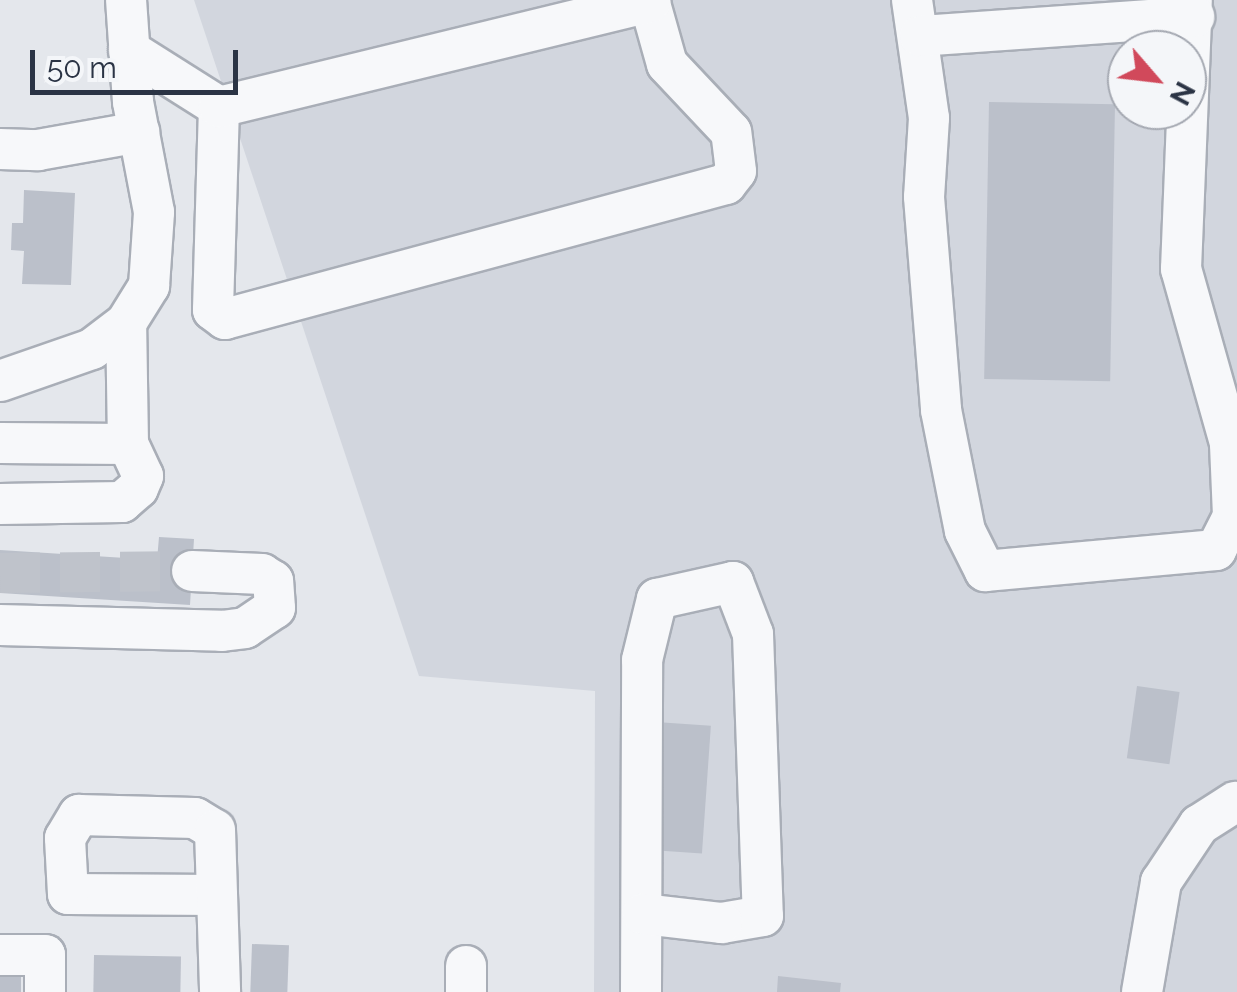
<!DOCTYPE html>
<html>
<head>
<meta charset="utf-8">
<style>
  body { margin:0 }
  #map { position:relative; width:1237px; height:992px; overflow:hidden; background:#e4e7ec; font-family:Raleway,sans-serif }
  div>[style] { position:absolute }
  .built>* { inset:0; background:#d2d6de }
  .building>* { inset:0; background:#bbc0ca; transform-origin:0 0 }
  .minor-tunnel>* { height:40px; margin-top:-20px; transform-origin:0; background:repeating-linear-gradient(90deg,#bfc3cb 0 40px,transparent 0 60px) }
  .roads { filter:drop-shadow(2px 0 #a9aeb7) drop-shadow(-2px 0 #a9aeb7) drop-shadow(0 2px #a9aeb7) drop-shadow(0 -2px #a9aeb7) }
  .minor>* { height:40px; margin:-20px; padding:0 20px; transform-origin:20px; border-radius:20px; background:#f7f8fa }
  span { translate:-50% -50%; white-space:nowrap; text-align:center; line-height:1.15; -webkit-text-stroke:10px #f4f6f9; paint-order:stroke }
  .north { position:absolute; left:1107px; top:30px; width:100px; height:100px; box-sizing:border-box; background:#f4f6f9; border:2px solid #a4a8b1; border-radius:50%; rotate:118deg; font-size:28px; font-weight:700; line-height:40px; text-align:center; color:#2b3445 }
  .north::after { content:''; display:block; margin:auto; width:35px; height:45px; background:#d1495b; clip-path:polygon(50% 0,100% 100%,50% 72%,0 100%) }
  .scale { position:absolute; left:30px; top:50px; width:208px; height:45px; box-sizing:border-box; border:5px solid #2b3445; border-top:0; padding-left:12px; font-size:30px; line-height:35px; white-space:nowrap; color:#2b3445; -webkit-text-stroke:8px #f4f6f9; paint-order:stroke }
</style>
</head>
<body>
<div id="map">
  <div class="built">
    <i style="clip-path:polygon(evenodd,194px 0,1237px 0,1237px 992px,594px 992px,595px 691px,419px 676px,194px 0,1127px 50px,1187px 50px,1187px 110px,1127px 110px,1127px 50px)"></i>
  </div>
  <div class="building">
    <i style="left:989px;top:102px;width:126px;height:277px;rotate:1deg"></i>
    <i style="clip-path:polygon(24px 190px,75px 193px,71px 285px,22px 284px,24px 251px,11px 250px,12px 223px,23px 223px)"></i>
    <i style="clip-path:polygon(159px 537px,194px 539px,190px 605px,0 593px,0 550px,157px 560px)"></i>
    <i style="left:1137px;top:686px;width:43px;height:73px;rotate:8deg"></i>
    <i style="left:656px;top:722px;width:55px;height:128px;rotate:4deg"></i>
    <i style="left:252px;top:944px;width:37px;height:48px;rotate:2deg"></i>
    <i style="left:94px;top:955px;width:87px;height:37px;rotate:1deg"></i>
    <i style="left:0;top:973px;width:21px;height:19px"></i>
    <i style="clip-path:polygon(778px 976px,841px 983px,840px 992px,777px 992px)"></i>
  </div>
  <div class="minor-tunnel">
    <i style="left:0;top:573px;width:192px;rotate:-0.6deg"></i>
  </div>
  <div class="roads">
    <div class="minor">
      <i style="left:912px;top:0;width:119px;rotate:81.8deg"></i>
      <i style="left:929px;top:118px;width:79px;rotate:93.6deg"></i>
      <i style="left:924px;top:197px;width:214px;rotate:85.4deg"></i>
      <i style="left:941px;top:410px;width:123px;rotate:78.8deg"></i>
      <i style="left:965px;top:531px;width:45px;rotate:63.4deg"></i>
      <i style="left:985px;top:571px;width:232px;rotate:-5.2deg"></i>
      <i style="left:1216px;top:550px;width:38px;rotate:-63deg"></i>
      <i style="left:1233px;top:516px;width:73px;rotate:-92.4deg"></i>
      <i style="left:1230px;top:443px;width:181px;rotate:-105.7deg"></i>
      <i style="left:1181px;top:269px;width:269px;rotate:-87.7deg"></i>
      <i style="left:920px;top:36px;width:275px;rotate:-4deg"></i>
      <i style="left:129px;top:50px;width:107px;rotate:32.3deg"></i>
      <i style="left:219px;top:107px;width:203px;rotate:91.7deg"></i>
      <i style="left:213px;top:310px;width:15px;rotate:37deg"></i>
      <i style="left:225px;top:319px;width:519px;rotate:-15.08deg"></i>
      <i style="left:726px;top:184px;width:16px;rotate:-52deg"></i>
      <i style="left:736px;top:171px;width:39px;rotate:-97deg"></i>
      <i style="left:731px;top:132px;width:93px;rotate:-133.3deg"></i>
      <i style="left:667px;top:64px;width:66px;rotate:-105.7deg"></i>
      <i style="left:219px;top:107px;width:444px;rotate:-13.7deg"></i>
      <i style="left:0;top:149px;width:38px;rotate:2deg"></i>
      <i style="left:38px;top:150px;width:103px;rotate:-10.1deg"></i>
      <i style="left:0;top:381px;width:97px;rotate:-19.2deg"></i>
      <i style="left:92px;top:349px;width:43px;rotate:-37.4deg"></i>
      <i style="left:126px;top:323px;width:44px;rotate:-58.1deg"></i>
      <i style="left:149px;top:286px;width:74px;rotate:-86.1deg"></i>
      <i style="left:154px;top:212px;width:112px;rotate:-100.8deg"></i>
      <i style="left:133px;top:102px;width:102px;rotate:-93.9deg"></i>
      <i style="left:0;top:443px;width:128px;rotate:0.4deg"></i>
      <i style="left:0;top:504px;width:122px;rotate:-0.9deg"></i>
      <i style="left:122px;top:502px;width:21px;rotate:-41deg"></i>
      <i style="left:138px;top:488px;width:13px;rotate:-67deg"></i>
      <i style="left:143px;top:476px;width:35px;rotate:-115deg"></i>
      <i style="left:128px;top:444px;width:121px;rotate:-90.9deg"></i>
      <i style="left:0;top:625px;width:222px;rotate:1.5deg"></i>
      <i style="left:222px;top:631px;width:23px;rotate:-7deg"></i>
      <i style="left:245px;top:628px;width:36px;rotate:-34deg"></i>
      <i style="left:275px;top:608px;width:27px;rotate:-94deg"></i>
      <i style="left:273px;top:581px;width:13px;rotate:-148deg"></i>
      <i style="left:262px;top:574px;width:70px;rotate:-177.5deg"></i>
      <i style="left:217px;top:895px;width:149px;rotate:-179.6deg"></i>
      <i style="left:68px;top:894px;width:56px;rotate:-93.1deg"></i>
      <i style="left:65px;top:838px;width:27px;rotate:-59deg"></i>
      <i style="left:79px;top:815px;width:116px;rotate:1.5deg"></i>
      <i style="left:195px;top:818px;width:23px;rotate:31deg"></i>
      <i style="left:215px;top:830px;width:162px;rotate:88.2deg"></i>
      <i style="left:0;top:955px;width:45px"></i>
      <i style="left:45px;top:955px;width:37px;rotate:90deg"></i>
      <i style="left:466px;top:992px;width:26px;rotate:-90deg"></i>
      <i style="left:641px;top:992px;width:332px;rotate:-89.8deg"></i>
      <i style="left:642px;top:660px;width:63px;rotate:-76.2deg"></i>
      <i style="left:657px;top:599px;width:78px;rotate:-12.6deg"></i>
      <i style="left:733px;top:582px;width:56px;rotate:69deg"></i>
      <i style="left:753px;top:634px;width:282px;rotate:88deg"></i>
      <i style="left:763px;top:916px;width:42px;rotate:170.3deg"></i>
      <i style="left:722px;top:923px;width:80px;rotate:-173.5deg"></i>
      <i style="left:1142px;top:992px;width:112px;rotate:-80.2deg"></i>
      <i style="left:1161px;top:882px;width:69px;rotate:-56.3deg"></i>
      <i style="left:1199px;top:825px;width:43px;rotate:-32.6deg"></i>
    </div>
  </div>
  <div class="north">N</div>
  <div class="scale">50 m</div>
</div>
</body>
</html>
